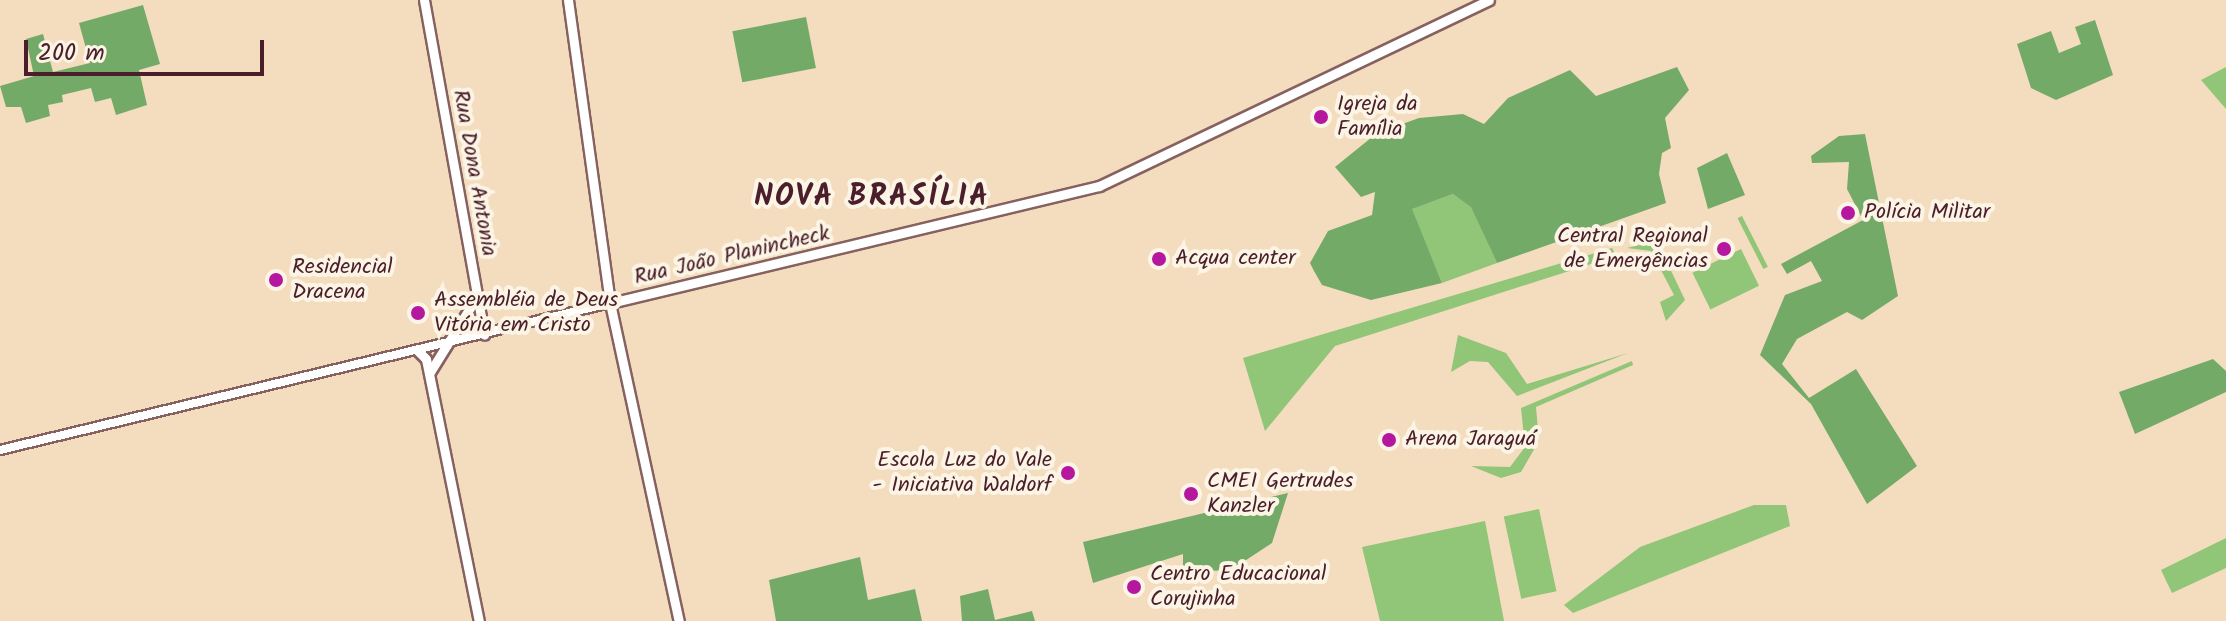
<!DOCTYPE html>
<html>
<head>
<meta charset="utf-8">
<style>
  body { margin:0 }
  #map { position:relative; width:2226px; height:621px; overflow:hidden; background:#f4dcbf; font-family:Kalam,sans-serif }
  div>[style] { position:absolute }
  .green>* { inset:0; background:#91c577; transform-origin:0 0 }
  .forest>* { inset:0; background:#74aa68; transform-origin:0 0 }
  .roads { filter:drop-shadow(2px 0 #86615f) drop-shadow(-2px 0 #86615f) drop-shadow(0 2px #86615f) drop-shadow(0 -2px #86615f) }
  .tertiary>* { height:8px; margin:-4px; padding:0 4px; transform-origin:4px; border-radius:4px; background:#fff }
  .secondary>* { height:9px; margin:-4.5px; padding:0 4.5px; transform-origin:4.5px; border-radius:4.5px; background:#fff }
  .dots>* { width:22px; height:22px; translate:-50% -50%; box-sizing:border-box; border:4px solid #fcf5e5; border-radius:50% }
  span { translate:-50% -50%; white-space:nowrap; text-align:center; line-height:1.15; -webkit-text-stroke:8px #fcf5e5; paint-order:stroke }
  .poi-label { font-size:22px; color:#4a1f2b }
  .left { translate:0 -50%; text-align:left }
  .right { translate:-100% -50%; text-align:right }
  .street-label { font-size:22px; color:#4a1f2b }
  .district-label { font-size:30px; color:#4a1f2b; font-weight:700; letter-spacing:2px }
  .scale { position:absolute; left:24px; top:40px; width:240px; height:36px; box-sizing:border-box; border:4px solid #4a1f2b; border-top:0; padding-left:10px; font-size:24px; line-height:28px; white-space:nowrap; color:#4a1f2b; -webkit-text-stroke:6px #fcf5e5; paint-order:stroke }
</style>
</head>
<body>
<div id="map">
  <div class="green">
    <i style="clip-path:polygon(2226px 67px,2226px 109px,2201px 80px)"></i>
    <i style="clip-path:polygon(1453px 194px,1471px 206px,1497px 263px,1442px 283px,1411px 209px)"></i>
    <i style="left:1742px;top:216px;width:57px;height:5px;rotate:63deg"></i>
    <i style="clip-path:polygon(1648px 243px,1664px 256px,1685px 300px,1666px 321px,1660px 302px,1674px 295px,1651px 251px,1627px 248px)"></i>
    <i style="clip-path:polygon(1612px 248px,1616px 256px,1335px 346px,1265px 431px,1243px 358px)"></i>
    <i style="left:1741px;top:249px;width:41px;height:54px;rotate:64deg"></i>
    <i style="clip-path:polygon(1458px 335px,1506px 353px,1527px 384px,1628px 353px,1517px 396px,1488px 362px,1470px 361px,1451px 372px)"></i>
    <i style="clip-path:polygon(1632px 361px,1633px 365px,1536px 407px,1539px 441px,1521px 472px,1501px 478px,1471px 466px,1510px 467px,1525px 447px,1521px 408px)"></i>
    <i style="clip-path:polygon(1754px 505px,1786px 505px,1790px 526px,1573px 613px,1564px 605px,1640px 547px)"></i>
    <i style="left:1539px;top:509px;width:84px;height:36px;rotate:78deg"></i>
    <i style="clip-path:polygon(1485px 521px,1504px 621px,1380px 621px,1362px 547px)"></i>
    <i style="clip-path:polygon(2226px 538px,2226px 568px,2172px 593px,2161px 570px)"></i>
  </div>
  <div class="forest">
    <i style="clip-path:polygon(143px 5px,160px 64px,139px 70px,147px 105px,116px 115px,111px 98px,95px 102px,91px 88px,62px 95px,63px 102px,48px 105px,50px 116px,26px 123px,21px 107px,6px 107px,0 86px,34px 76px,26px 39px,43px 34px,53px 72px,90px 63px,79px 23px)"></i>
    <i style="left:806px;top:17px;width:52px;height:75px;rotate:79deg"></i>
    <i style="clip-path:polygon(2095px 20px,2113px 75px,2056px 100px,2031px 88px,2017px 44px,2051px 31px,2059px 53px,2081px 44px,2075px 27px)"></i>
    <i style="clip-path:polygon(1677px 67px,1689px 90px,1665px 118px,1671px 148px,1662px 153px,1659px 174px,1666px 203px,1497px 263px,1471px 207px,1453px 194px,1412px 209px,1442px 283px,1371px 300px,1322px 285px,1314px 271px,1310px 263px,1328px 231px,1372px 215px,1375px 192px,1361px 197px,1335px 167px,1377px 133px,1419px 118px,1463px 114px,1484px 124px,1508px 98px,1570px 70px,1596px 96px)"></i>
    <i style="clip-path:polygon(1865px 134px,1898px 296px,1862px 320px,1847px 312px,1797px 339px,1782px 364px,1809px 398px,1856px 369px,1917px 466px,1867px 504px,1811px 404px,1760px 355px,1785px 295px,1822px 281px,1811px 261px,1787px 274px,1781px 264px,1863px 220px,1847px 189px,1849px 162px,1812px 163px,1811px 156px,1839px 136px)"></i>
    <i style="clip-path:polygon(1727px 153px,1745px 195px,1708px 209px,1697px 168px)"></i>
    <i style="clip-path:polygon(2213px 359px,2226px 371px,2226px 392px,2135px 434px,2119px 392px)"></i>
    <i style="clip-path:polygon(1288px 493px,1272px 543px,1231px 570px,1183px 572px,1183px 554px,1093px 583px,1083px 542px)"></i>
    <i style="clip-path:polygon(860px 557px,868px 600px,915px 589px,922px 621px,776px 621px,769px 580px)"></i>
    <i style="clip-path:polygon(988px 589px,995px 620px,1032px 611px,1035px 621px,962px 621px,960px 596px)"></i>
  </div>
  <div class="roads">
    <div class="tertiary">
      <i style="left:0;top:450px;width:627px;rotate:-13.55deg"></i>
    </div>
    <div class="secondary">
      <i style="left:424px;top:0;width:340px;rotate:79.8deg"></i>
      <i style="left:568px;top:0;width:306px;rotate:82.1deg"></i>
      <i style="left:610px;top:303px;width:325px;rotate:77.8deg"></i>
      <i style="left:610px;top:303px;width:503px;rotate:-13.46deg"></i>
      <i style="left:1099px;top:186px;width:432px;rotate:-25.5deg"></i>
      <i style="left:418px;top:351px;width:11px;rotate:45deg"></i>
      <i style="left:426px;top:359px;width:267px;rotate:78.6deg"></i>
      <i style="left:430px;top:372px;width:87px;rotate:-58.1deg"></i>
    </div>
  </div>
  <div class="dots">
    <i style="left:1321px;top:117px;background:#b5179e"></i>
    <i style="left:1848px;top:213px;background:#b5179e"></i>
    <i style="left:1724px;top:249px;background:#b5179e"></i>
    <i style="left:1159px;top:259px;background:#b5179e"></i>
    <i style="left:276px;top:280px;background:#b5179e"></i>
    <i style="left:418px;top:313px;background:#b5179e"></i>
    <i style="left:1389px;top:440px;background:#b5179e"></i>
    <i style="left:1068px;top:473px;background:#b5179e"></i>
    <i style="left:1191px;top:494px;background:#b5179e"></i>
    <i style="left:1134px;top:587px;background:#b5179e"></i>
  </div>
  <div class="poi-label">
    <span class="left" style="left:1337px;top:117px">Igreja da<br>Família</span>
    <span class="left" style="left:1864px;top:213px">Polícia Militar</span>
    <span class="right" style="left:1708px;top:249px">Central Regional<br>de Emergências</span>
    <span class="left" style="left:1175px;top:259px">Acqua center</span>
    <span class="left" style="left:292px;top:280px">Residencial<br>Dracena</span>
    <span class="left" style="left:434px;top:313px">Assembléia de Deus<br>Vitória em Cristo</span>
    <span class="left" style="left:1405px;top:440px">Arena Jaraguá</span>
    <span class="right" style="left:1052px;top:473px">Escola Luz do Vale<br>- Iniciativa Waldorf</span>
    <span class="left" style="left:1207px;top:494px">CMEI Gertrudes<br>Kanzler</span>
    <span class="left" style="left:1150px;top:587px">Centro Educacional<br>Corujinha</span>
  </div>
  <div class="street-label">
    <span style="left:474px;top:173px;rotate:80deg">Rua Dona Antonia</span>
    <span style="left:732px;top:256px;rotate:-13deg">Rua João Planincheck</span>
  </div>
  <div class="district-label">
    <span style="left:872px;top:197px">NOVA BRASÍLIA</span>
  </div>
  <div class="scale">200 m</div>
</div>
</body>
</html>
